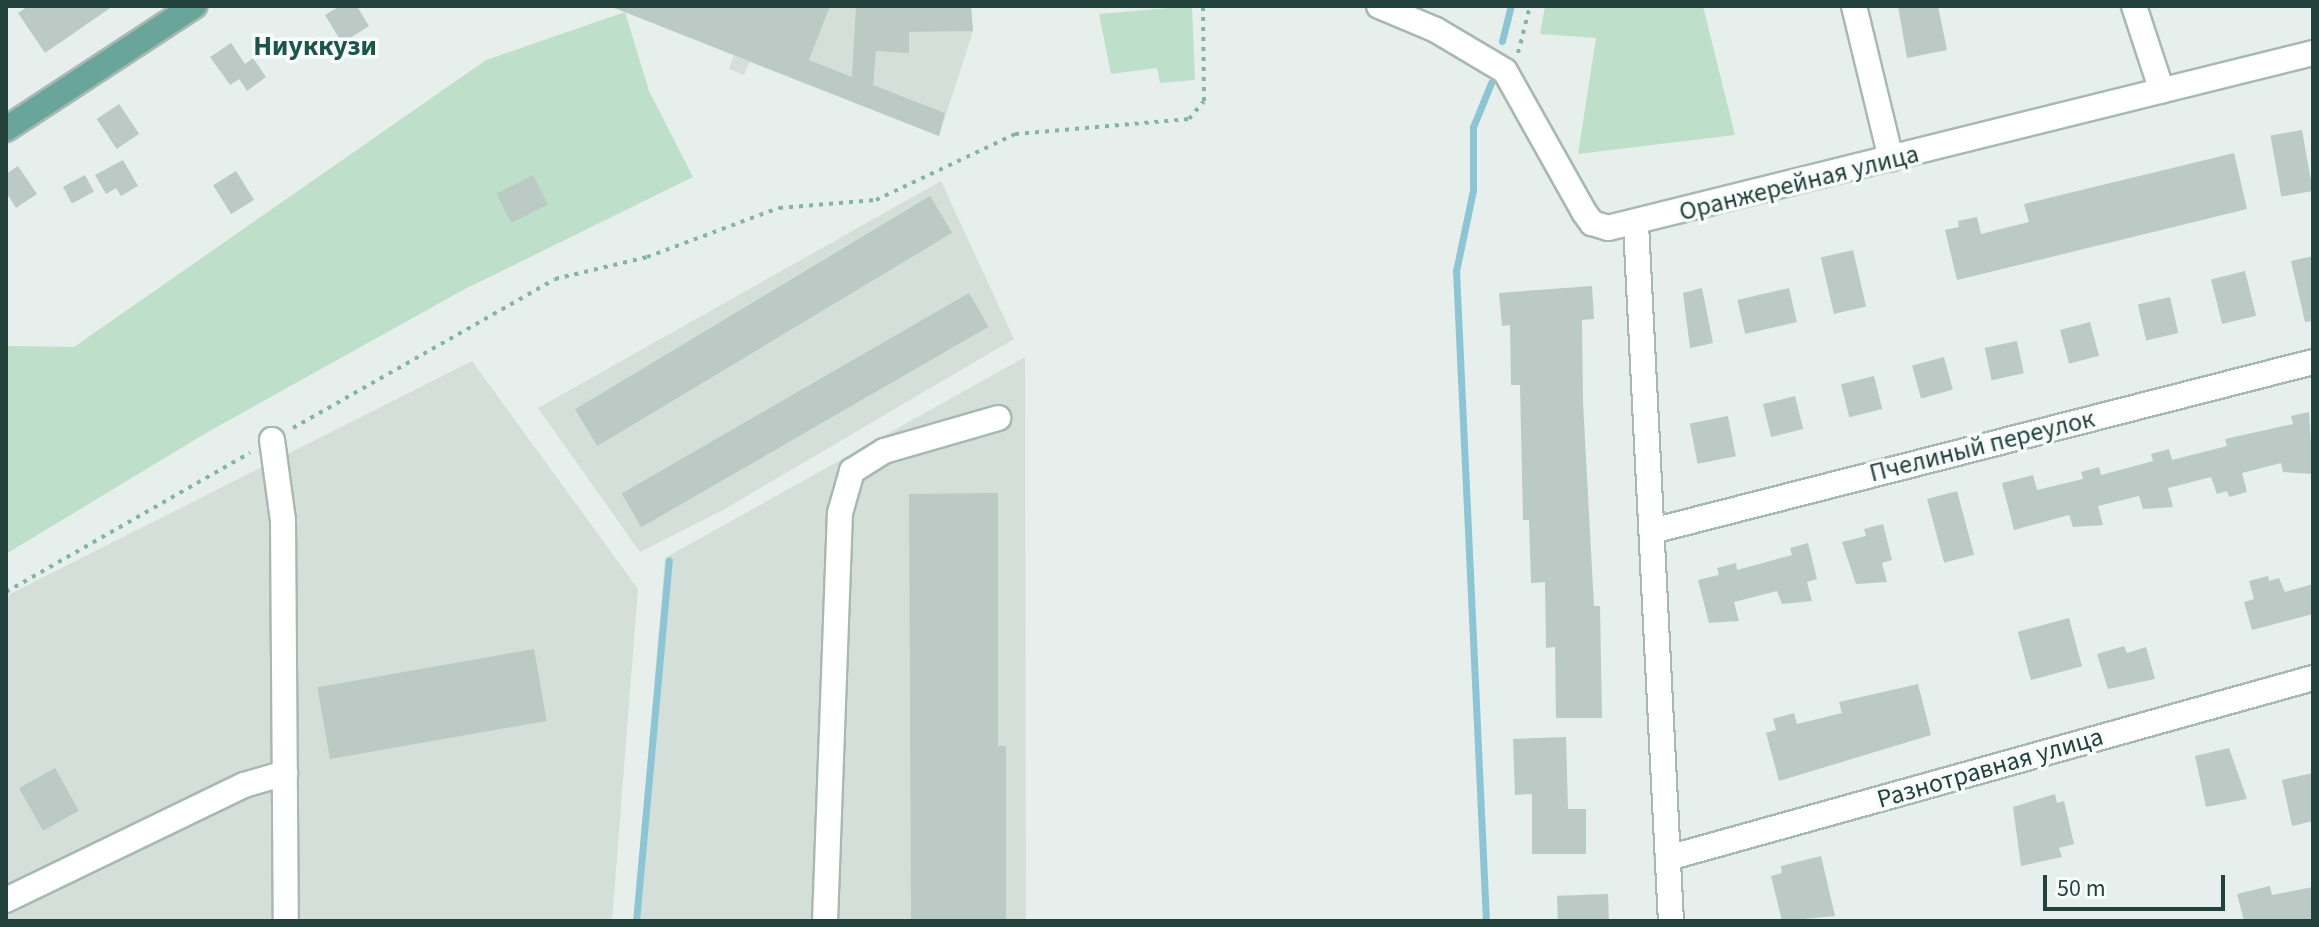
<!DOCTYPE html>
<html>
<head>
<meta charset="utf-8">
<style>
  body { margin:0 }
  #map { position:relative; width:2319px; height:927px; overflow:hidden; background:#e6efeb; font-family:"Source Sans 3",sans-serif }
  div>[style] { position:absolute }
  .built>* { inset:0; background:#d4dfda }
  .green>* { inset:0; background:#bee0ca }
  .stream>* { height:7px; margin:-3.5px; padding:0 3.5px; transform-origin:3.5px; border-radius:3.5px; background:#8dc5d5 }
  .building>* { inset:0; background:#bbcac5; transform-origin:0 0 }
  .path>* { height:4px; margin-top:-2px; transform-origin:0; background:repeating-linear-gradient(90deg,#85b3a8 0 4px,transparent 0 10px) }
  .roads { filter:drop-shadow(2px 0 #a8b8b3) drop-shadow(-2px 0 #a8b8b3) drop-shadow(0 2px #a8b8b3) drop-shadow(0 -2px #a8b8b3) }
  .minor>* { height:24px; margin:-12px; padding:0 12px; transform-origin:12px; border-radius:12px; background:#fff }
  .major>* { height:24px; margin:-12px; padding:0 12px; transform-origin:12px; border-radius:12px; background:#69a59a }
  span { translate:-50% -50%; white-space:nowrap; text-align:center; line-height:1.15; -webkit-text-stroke:7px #f7fbf9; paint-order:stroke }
  .street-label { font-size:26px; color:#23423c }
  .neighbourhood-label { font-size:28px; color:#1e554b; font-weight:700 }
  .frame { position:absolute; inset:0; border:8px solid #23423c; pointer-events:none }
  .scale { position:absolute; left:2043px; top:875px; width:182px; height:36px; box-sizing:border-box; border:4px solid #23423c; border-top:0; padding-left:10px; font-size:24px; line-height:28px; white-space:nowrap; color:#23423c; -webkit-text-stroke:6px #f7fbf9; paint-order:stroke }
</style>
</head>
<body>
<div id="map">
  <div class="built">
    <i style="clip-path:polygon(622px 6px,971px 6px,973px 31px,939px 136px,750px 62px,744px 75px,729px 69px,734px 55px,625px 12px)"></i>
    <i style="clip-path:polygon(941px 181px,1014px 339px,723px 510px,640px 552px,538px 408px)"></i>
    <i style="clip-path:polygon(1025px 357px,1026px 921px,634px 921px,665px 558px)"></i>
    <i style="clip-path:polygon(472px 361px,638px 589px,612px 921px,6px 921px,6px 596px)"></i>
  </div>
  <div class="green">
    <i style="clip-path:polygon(1192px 6px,1195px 80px,1160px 83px,1157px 68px,1111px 74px,1099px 14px)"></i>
    <i style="clip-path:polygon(1545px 6px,1703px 6px,1735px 135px,1578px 154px,1596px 38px,1540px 34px)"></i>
    <i style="clip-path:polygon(625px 12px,649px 91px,693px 177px,463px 290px,206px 433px,6px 554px,6px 346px,74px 347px,486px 60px)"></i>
  </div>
  <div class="stream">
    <i style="left:1502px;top:41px;width:36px;rotate:-76deg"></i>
    <i style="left:636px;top:921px;width:362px;rotate:-84.8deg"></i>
    <i style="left:1486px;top:921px;width:651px;rotate:-92.64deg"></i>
    <i style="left:1456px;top:271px;width:83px;rotate:-78.1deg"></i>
    <i style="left:1473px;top:190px;width:63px;rotate:-90deg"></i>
    <i style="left:1473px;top:127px;width:48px;rotate:-67.8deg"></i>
  </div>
  <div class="building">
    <i style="clip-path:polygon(28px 6px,113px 6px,45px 53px,18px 13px)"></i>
    <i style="clip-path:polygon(340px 6px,357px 6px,369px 26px,342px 43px,325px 15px)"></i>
    <i style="clip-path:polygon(830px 6px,809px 60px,852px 77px,856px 6px,971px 6px,973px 31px,909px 32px,909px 53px,876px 51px,873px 85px,945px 113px,939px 136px,612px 7px)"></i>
    <i style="clip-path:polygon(1898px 6px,1938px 6px,1947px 50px,1907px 58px)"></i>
    <i style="clip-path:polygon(231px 43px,245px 64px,253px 58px,266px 77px,247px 91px,239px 79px,230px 85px,210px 57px)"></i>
    <i style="left:119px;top:104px;width:36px;height:27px;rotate:56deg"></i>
    <i style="left:2302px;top:130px;width:62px;height:32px;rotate:80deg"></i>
    <i style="clip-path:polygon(2234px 153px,2247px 209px,1957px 280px,1945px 230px,1959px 227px,1958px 221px,1977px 217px,1981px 234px,2029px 222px,2024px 204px)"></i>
    <i style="clip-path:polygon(123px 160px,138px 186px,121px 196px,116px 188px,106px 194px,95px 175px)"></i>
    <i style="clip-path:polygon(18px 166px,37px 194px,16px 208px,6px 192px,6px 174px)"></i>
    <i style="left:236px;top:171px;width:34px;height:27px;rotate:58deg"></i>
    <i style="left:85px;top:175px;width:19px;height:25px;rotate:62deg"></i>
    <i style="left:533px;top:175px;width:33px;height:41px;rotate:63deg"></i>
    <i style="left:930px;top:196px;width:43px;height:414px;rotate:59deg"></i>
    <i style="left:1853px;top:250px;width:58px;height:33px;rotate:77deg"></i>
    <i style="clip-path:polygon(2313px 256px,2313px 321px,2305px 322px,2291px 261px)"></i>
    <i style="left:2245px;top:271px;width:46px;height:35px;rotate:76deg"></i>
    <i style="clip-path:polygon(1592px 286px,1594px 319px,1582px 320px,1583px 402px,1594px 606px,1600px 606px,1602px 718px,1556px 718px,1555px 647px,1546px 648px,1545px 582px,1531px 583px,1529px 520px,1523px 520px,1520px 385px,1511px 385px,1510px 325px,1502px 326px,1499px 293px)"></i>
    <i style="clip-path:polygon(1702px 288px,1713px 343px,1690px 348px,1683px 293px)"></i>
    <i style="left:1789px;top:288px;width:35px;height:53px;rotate:77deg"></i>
    <i style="left:969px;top:293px;width:39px;height:401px;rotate:60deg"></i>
    <i style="left:2170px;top:297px;width:37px;height:33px;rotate:77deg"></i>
    <i style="left:2090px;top:322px;width:35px;height:31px;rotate:75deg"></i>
    <i style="left:2017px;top:341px;width:33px;height:33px;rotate:78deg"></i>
    <i style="left:1944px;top:357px;width:34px;height:33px;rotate:75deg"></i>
    <i style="left:1874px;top:376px;width:34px;height:34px;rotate:76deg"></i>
    <i style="left:1795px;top:396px;width:34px;height:33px;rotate:76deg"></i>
    <i style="clip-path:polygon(2309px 412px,2313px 474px,2283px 472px,2281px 463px,2242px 473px,2247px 492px,2229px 497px,2227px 491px,2217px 494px,2211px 477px,2168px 488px,2173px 507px,2143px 509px,2139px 496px,2098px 506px,2103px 525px,2073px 527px,2069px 515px,2014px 530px,2002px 483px,2033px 475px,2037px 490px,2083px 479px,2081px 472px,2099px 467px,2101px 475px,2153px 461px,2151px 454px,2169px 449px,2172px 460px,2227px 446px,2225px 439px,2293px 424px,2291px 416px)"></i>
    <i style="left:1728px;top:416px;width:41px;height:39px;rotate:79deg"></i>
    <i style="left:1957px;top:491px;width:66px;height:31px;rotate:75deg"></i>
    <i style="clip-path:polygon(998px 493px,998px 746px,1006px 746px,1006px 921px,911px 921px,909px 494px)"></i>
    <i style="clip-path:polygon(1883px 524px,1892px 560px,1882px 563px,1887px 582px,1856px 584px,1842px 542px,1866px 536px,1864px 529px)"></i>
    <i style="clip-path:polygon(1808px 543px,1817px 579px,1807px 582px,1812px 601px,1782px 604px,1777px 591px,1734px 602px,1739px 621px,1709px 623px,1698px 580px,1719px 575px,1717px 568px,1736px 563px,1737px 570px,1792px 555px,1790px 548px)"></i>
    <i style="clip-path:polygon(2268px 576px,2269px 581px,2279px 578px,2285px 592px,2313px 584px,2313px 614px,2252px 630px,2244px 602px,2254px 599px,2249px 581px)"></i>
    <i style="left:2069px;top:618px;width:50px;height:53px;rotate:75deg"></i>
    <i style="clip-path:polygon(2124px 646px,2127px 653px,2146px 647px,2155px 679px,2108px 689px,2097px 654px)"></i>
    <i style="left:534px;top:649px;width:73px;height:220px;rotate:80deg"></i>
    <i style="clip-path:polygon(1918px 684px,1931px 735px,1779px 781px,1766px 733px,1776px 730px,1773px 719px,1794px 713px,1797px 724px,1842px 713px,1839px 702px)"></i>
    <i style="clip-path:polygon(1566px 737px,1568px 809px,1586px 809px,1586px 854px,1532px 854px,1532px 794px,1515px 795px,1513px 739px)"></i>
    <i style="clip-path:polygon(2229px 748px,2247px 799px,2206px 807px,2195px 756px)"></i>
    <i style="left:55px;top:768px;width:49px;height:41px;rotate:61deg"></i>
    <i style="clip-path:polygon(2313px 773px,2313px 821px,2292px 826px,2282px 780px)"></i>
    <i style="clip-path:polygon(2055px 794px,2057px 803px,2064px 801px,2074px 844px,2059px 848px,2062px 857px,2021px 866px,2013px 807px)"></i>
    <i style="clip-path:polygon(1821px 856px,1835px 916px,1782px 921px,1771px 876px,1782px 873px,1781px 866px)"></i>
    <i style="clip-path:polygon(2270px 886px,2272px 895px,2313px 887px,2313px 921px,2244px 921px,2237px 894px)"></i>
    <i style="left:1608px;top:894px;width:27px;height:51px;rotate:88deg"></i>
  </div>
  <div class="path">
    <i style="left:1518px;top:53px;width:49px;rotate:-75.7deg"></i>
    <i style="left:293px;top:428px;width:301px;rotate:-29.6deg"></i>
    <i style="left:555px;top:279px;width:95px;rotate:-13.4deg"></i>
    <i style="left:647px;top:257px;width:141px;rotate:-20.4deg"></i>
    <i style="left:779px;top:208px;width:97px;rotate:-4.7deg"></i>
    <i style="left:876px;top:200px;width:154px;rotate:-25.4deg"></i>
    <i style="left:1015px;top:134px;width:175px;rotate:-4.9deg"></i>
    <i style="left:1189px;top:119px;width:23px;rotate:-50deg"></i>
    <i style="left:1204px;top:101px;width:95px;rotate:-90.6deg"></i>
    <i style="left:6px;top:592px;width:281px;rotate:-29.7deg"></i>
  </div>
  <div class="roads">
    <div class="minor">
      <i style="left:1379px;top:6px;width:62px;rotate:22.8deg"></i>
      <i style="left:1436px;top:30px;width:80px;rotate:30.7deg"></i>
      <i style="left:1505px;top:71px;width:162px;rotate:60.7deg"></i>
      <i style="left:1584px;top:212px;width:14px;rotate:54deg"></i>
      <i style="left:1592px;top:223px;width:17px;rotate:17deg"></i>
      <i style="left:1608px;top:228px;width:726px;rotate:-13.94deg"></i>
      <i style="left:1854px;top:6px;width:157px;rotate:76.4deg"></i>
      <i style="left:2134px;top:6px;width:89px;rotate:71.8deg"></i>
      <i style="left:1636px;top:224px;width:698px;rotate:87.13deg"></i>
      <i style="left:272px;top:440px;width:81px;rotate:82.2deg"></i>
      <i style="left:283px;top:520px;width:401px;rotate:89.6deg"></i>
      <i style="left:1652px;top:531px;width:682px;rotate:-14.34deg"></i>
      <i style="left:1668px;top:858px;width:670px;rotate:-15.59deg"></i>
      <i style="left:6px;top:900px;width:264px;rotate:-25.8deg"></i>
      <i style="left:244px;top:785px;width:43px;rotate:-16.3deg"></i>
      <i style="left:825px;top:921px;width:408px;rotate:-87.9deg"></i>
      <i style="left:840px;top:513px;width:44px;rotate:-74.1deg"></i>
      <i style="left:852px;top:471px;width:38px;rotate:-32deg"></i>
      <i style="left:884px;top:451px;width:119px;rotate:-16.1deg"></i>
    </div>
    <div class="major">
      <i style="left:6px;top:129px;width:225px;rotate:-33.2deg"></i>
    </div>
  </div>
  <div class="street-label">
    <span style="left:1799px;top:183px;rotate:-14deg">Оранжерейная улица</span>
    <span style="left:1982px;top:446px;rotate:-14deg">Пчелиный переулок</span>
    <span style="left:1990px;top:768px;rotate:-16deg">Разнотравная улица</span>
  </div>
  <div class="neighbourhood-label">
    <span style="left:315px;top:46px">Ниуккузи</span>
  </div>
  <div class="frame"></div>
  <div class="scale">50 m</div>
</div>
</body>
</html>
